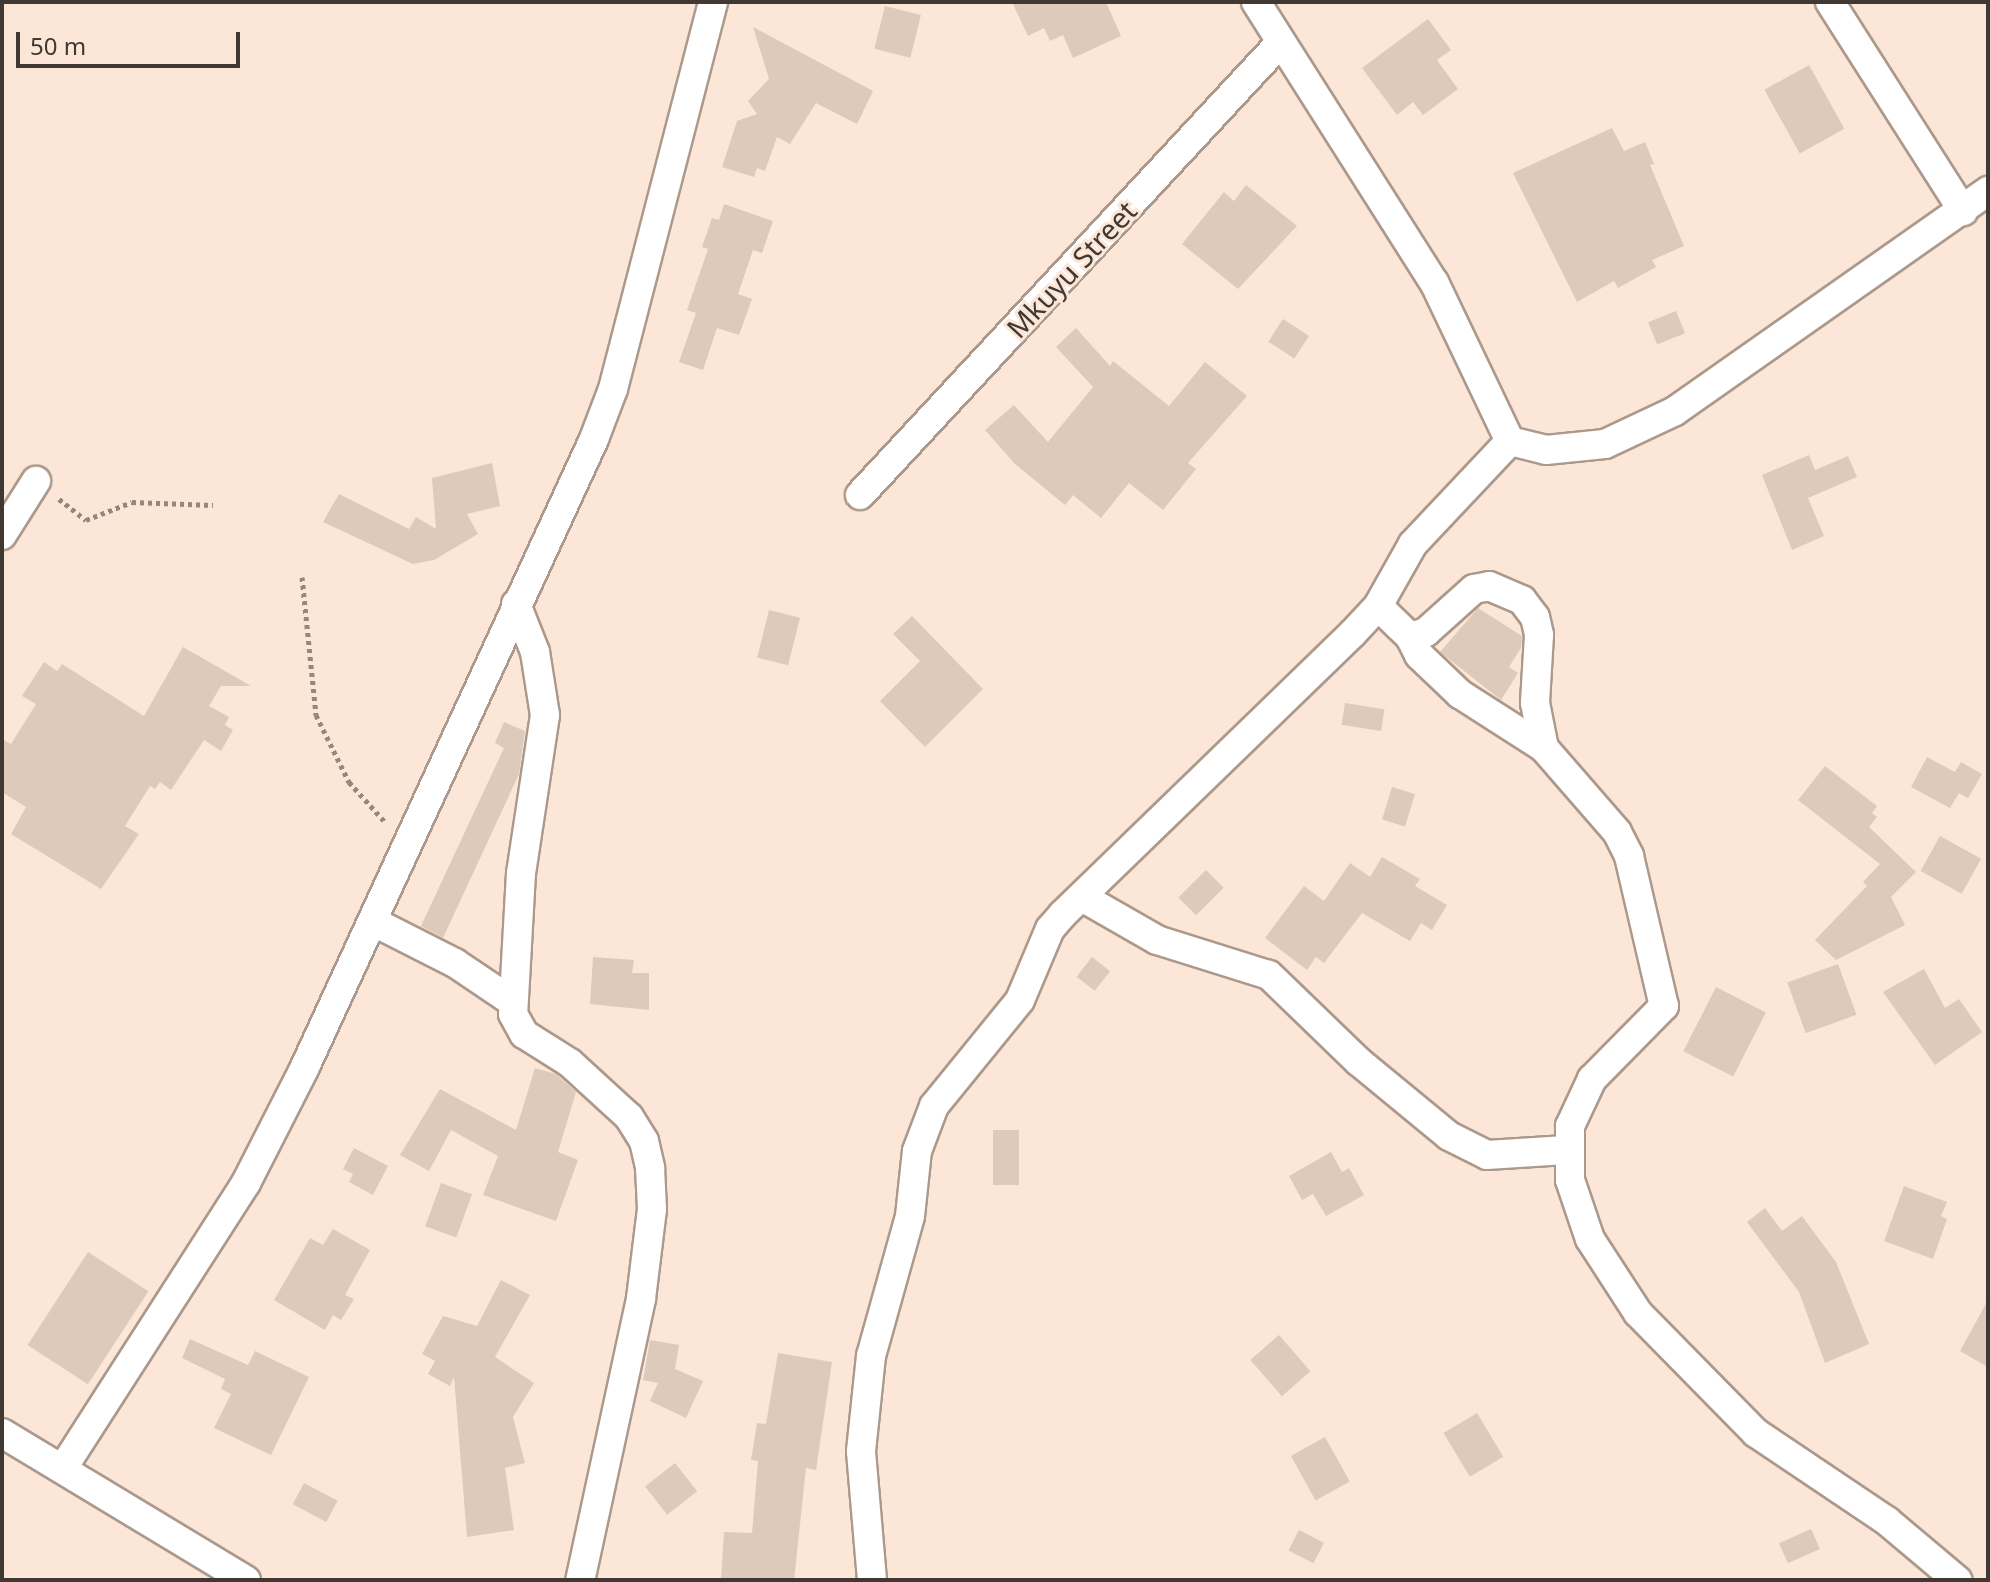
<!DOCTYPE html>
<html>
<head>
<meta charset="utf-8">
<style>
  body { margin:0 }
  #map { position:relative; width:1990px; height:1582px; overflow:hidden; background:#fbe6d7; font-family:"Noto Sans",sans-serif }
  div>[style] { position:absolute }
  .building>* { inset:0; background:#decabb; transform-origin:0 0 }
  .path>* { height:5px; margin-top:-2.5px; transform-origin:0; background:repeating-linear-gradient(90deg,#95877d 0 4px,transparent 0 8px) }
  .roads { filter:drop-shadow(2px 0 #ac998b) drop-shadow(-2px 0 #ac998b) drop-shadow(0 2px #ac998b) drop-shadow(0 -2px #ac998b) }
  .minor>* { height:28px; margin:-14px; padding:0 14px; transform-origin:14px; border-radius:14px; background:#fff }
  span { translate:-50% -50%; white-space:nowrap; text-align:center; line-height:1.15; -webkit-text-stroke:6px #fbe6d7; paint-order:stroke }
  .street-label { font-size:28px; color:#403832 }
  .frame { position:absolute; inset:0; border:4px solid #403832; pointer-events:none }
  .scale { position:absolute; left:16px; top:32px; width:224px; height:36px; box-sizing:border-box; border:4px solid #403832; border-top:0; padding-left:10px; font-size:24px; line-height:28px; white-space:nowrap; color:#403832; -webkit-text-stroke:6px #fbe6d7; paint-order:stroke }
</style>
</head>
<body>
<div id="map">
  <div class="building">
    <i style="clip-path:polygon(1012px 2px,1106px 2px,1121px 36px,1073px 58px,1063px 35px,1050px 41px,1044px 28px,1028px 36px)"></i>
    <i style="left:885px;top:6px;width:37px;height:44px;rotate:14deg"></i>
    <i style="clip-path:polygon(1428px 19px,1451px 50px,1437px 60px,1458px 89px,1423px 115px,1413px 102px,1397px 115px,1362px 68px)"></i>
    <i style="clip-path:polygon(753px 27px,873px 91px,857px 124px,816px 103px,790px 144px,777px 137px,765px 171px,757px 168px,754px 177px,722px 167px,737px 121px,757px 114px,748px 101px,769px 79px)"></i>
    <i style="left:1809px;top:65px;width:73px;height:51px;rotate:61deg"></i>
    <i style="clip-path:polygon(1612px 128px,1624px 151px,1645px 142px,1654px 164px,1650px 165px,1684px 246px,1652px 260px,1656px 267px,1618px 288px,1614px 281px,1577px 302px,1513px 173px)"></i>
    <i style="clip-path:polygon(1246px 185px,1297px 226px,1238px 289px,1182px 244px,1224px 192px,1234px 201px)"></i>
    <i style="clip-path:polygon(724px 204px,773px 221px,762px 253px,753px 250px,738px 294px,752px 299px,739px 335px,717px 328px,703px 370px,679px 362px,696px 313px,687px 310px,708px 249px,702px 247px,712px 218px,719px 220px)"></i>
    <i style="left:1676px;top:311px;width:24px;height:30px;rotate:68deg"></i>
    <i style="left:1283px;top:319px;width:31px;height:27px;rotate:33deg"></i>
    <i style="clip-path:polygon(1076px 328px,1110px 366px,1113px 361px,1169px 406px,1205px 362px,1247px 396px,1188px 463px,1196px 469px,1163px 510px,1129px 483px,1101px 518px,1073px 495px,1065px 505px,1015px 464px,985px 430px,1014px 405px,1048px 442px,1093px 387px,1056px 347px)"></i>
    <i style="clip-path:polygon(1809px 455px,1815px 470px,1848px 456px,1857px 477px,1808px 498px,1824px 536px,1792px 550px,1762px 475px)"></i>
    <i style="clip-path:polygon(492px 463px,500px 506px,467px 514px,478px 534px,434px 560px,413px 564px,323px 522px,339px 494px,409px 529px,416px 517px,436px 529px,432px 478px)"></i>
    <i style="clip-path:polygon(1478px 608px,1522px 636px,1521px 648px,1509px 667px,1518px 673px,1501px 700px,1440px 652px)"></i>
    <i style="left:769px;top:610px;width:32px;height:49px;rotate:14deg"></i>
    <i style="clip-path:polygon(912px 616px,983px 689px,925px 747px,880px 701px,920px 661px,893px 634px)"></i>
    <i style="clip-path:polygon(183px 647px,251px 686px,221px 686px,209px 706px,229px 717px,225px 725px,233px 730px,221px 751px,204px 740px,171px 790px,160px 782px,155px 789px,150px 786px,125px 826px,139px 834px,101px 889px,11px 834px,26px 807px,2px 792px,2px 739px,11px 744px,36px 704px,22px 696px,44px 662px,57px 671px,62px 664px,144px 716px)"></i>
    <i style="left:1345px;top:703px;width:40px;height:22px;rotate:9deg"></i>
    <i style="clip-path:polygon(504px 722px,525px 731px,519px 774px,443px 938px,421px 926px,504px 748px,495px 743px)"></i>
    <i style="clip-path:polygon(1927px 757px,1955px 772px,1961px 762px,1982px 774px,1968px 798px,1959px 793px,1950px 808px,1911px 787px)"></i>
    <i style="clip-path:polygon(1825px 766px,1877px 806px,1872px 813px,1877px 817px,1869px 827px,1916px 872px,1891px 897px,1905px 925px,1836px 960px,1815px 940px,1867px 886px,1863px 882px,1880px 864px,1798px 800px)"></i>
    <i style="left:1392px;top:787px;width:24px;height:34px;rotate:17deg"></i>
    <i style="left:1940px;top:836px;width:47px;height:40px;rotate:29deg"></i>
    <i style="clip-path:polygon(1382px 857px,1420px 879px,1415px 886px,1447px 905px,1432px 930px,1421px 923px,1410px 941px,1362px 913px,1324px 963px,1316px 957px,1307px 970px,1265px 938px,1304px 886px,1324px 901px,1350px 863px,1370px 877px)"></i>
    <i style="left:1206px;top:870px;width:25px;height:39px;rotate:45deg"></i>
    <i style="clip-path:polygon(593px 957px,634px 960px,632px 973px,649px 973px,649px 1010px,590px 1004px)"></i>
    <i style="left:1092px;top:957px;width:23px;height:25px;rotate:38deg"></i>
    <i style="left:1838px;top:964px;width:54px;height:54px;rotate:70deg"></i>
    <i style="clip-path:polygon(1924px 969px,1945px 1008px,1959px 999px,1982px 1032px,1935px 1065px,1883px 992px)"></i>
    <i style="left:1716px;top:987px;width:56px;height:72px;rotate:27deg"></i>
    <i style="clip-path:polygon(535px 1068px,556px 1074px,576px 1092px,558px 1152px,578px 1160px,556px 1221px,483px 1195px,498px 1156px,451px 1130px,429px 1171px,400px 1155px,440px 1089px,516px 1130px)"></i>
    <i style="left:993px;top:1130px;width:26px;height:55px"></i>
    <i style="clip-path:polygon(354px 1148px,388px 1166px,373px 1195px,349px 1182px,353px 1174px,343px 1169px)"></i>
    <i style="clip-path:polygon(1331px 1152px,1342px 1172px,1349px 1168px,1364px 1195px,1326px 1216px,1313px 1194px,1302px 1200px,1289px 1176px)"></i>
    <i style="left:441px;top:1183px;width:33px;height:46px;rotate:20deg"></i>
    <i style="clip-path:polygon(1904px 1186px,1947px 1202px,1941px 1216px,1947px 1219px,1933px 1259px,1884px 1241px)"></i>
    <i style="clip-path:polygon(1765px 1208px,1782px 1231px,1802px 1216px,1836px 1262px,1869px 1344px,1825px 1363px,1799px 1292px,1747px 1222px)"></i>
    <i style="clip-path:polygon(333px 1229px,370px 1250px,345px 1295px,354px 1299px,341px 1320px,333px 1315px,325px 1330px,274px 1300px,310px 1238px,323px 1245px)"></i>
    <i style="left:88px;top:1252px;width:72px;height:111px;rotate:33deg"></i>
    <i style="clip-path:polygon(501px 1280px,530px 1295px,495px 1357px,534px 1383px,513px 1417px,525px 1463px,505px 1468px,514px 1530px,467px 1537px,454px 1377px,450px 1386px,428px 1374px,435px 1361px,422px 1354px,443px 1316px,477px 1326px)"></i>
    <i style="clip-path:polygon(1988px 1300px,1988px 1367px,1960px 1351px)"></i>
    <i style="left:1279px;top:1335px;width:48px;height:38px;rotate:49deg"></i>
    <i style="clip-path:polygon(190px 1339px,248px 1365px,255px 1351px,309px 1377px,271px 1455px,214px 1428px,231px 1394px,221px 1389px,225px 1379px,182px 1358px)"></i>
    <i style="clip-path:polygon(650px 1340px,679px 1345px,675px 1369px,703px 1381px,686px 1418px,650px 1401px,658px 1383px,643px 1380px)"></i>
    <i style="clip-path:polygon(778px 1353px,832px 1362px,816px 1470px,806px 1468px,794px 1580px,721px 1580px,724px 1532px,752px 1533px,758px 1461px,751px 1460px,757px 1423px,766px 1424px)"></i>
    <i style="left:1477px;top:1413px;width:51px;height:39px;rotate:59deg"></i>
    <i style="left:1325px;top:1437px;width:51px;height:39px;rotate:61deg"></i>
    <i style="left:675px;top:1463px;width:36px;height:38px;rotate:52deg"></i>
    <i style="left:304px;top:1483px;width:38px;height:24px;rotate:28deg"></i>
    <i style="left:1811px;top:1529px;width:22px;height:35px;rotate:66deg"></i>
    <i style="left:1299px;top:1530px;width:28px;height:23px;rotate:27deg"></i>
  </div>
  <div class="path">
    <i style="left:59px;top:499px;width:34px;rotate:38deg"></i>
    <i style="left:86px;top:520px;width:49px;rotate:-21.4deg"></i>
    <i style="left:132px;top:502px;width:81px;rotate:2.1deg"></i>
    <i style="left:302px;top:577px;width:139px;rotate:84.2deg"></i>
    <i style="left:316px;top:715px;width:75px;rotate:63.8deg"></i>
    <i style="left:349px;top:782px;width:55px;rotate:47.9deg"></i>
  </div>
  <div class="roads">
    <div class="minor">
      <i style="left:1256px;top:2px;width:332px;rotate:57.6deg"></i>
      <i style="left:1434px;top:282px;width:176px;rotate:64.5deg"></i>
      <i style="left:1510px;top:441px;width:37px;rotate:14deg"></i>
      <i style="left:1546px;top:450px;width:59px;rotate:-5.8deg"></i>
      <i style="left:1605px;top:444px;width:77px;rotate:-25.2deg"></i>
      <i style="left:1675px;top:411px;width:383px;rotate:-35.1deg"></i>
      <i style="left:1830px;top:2px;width:248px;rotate:57.5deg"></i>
      <i style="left:860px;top:495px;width:618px;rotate:-47.1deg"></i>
      <i style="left:2px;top:535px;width:64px;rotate:-57.8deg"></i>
      <i style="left:516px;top:604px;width:52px;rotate:68.4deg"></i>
      <i style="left:535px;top:652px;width:64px;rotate:81deg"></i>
      <i style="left:545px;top:715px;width:160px;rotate:98.6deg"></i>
      <i style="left:521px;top:873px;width:141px;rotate:93.2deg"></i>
      <i style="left:513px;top:1014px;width:23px;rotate:61deg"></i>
      <i style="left:524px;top:1034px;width:54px;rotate:32.2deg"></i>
      <i style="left:570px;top:1063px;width:80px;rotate:42.5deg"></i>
      <i style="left:629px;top:1117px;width:28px;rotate:58deg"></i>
      <i style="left:644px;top:1141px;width:28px;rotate:77deg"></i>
      <i style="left:650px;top:1168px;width:41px;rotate:87.2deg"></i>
      <i style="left:652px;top:1209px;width:91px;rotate:97deg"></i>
      <i style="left:641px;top:1299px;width:288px;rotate:102.2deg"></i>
      <i style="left:1378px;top:606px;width:45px;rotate:44.1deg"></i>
      <i style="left:1410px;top:637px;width:17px;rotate:-17deg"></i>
      <i style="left:1426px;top:632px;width:64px;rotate:-41.9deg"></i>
      <i style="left:1474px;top:589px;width:15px;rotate:-11deg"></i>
      <i style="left:1489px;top:586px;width:36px;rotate:23deg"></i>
      <i style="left:1522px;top:600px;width:21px;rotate:53deg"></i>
      <i style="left:1535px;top:617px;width:18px;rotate:77deg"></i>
      <i style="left:1539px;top:635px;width:68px;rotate:93.4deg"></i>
      <i style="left:1535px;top:703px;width:46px;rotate:78.7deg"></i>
      <i style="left:1544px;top:748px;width:111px;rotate:49deg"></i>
      <i style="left:1617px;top:832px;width:27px;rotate:63deg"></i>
      <i style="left:1629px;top:856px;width:154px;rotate:76.9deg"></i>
      <i style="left:1664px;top:1006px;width:103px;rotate:134.6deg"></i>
      <i style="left:1592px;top:1079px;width:52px;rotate:115.1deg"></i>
      <i style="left:1570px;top:1126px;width:54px;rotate:90deg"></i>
      <i style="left:1570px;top:1180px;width:62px;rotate:71.3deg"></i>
      <i style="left:1590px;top:1239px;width:88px;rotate:57deg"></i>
      <i style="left:1638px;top:1313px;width:168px;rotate:45.5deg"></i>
      <i style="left:1756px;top:1433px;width:158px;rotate:33.9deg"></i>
      <i style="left:1887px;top:1521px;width:92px;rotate:40.1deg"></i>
      <i style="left:1410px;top:637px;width:20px;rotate:63deg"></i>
      <i style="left:1419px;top:655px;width:57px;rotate:43.6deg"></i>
      <i style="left:1460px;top:694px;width:100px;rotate:32.7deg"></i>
      <i style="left:1082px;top:897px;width:86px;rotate:29.8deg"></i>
      <i style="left:1157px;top:940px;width:117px;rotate:17.4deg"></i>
      <i style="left:1269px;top:975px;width:124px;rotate:44deg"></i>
      <i style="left:1358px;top:1061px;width:118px;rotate:39.5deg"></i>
      <i style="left:1449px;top:1136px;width:42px;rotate:26.6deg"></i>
      <i style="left:1487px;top:1155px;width:79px;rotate:-3.6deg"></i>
      <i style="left:376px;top:923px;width:89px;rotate:26.9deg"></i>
      <i style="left:455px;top:963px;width:70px;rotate:33.9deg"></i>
      <i style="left:2px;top:1433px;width:285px;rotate:31.1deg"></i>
      <i style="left:63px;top:1468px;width:339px;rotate:-57.3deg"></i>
      <i style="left:246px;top:1183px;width:128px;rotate:-63deg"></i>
      <i style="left:304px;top:1069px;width:694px;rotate:-65.28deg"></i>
      <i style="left:594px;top:439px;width:53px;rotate:-69.2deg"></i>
      <i style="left:613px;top:389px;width:400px;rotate:-75.5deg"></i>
      <i style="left:872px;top:1580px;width:129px;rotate:-94.9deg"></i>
      <i style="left:861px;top:1451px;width:96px;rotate:-84deg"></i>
      <i style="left:871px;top:1356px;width:145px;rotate:-74.4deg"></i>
      <i style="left:910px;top:1216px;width:65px;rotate:-83.9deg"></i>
      <i style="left:917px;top:1151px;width:48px;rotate:-69.3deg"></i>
      <i style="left:934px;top:1106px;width:136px;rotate:-50.9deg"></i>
      <i style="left:1020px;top:1000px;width:77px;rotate:-67.1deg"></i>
      <i style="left:1050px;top:929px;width:20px;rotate:-49deg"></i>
      <i style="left:1063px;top:914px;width:402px;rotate:-44.1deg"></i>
      <i style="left:1352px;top:634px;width:38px;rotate:-47deg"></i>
      <i style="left:1378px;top:606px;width:71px;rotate:-60.6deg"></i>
      <i style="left:1413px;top:544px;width:141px;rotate:-46.7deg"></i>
    </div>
  </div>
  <div class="street-label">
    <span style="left:1071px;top:269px;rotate:-47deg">Mkuyu Street</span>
  </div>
  <div class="frame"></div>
  <div class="scale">50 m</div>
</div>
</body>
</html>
